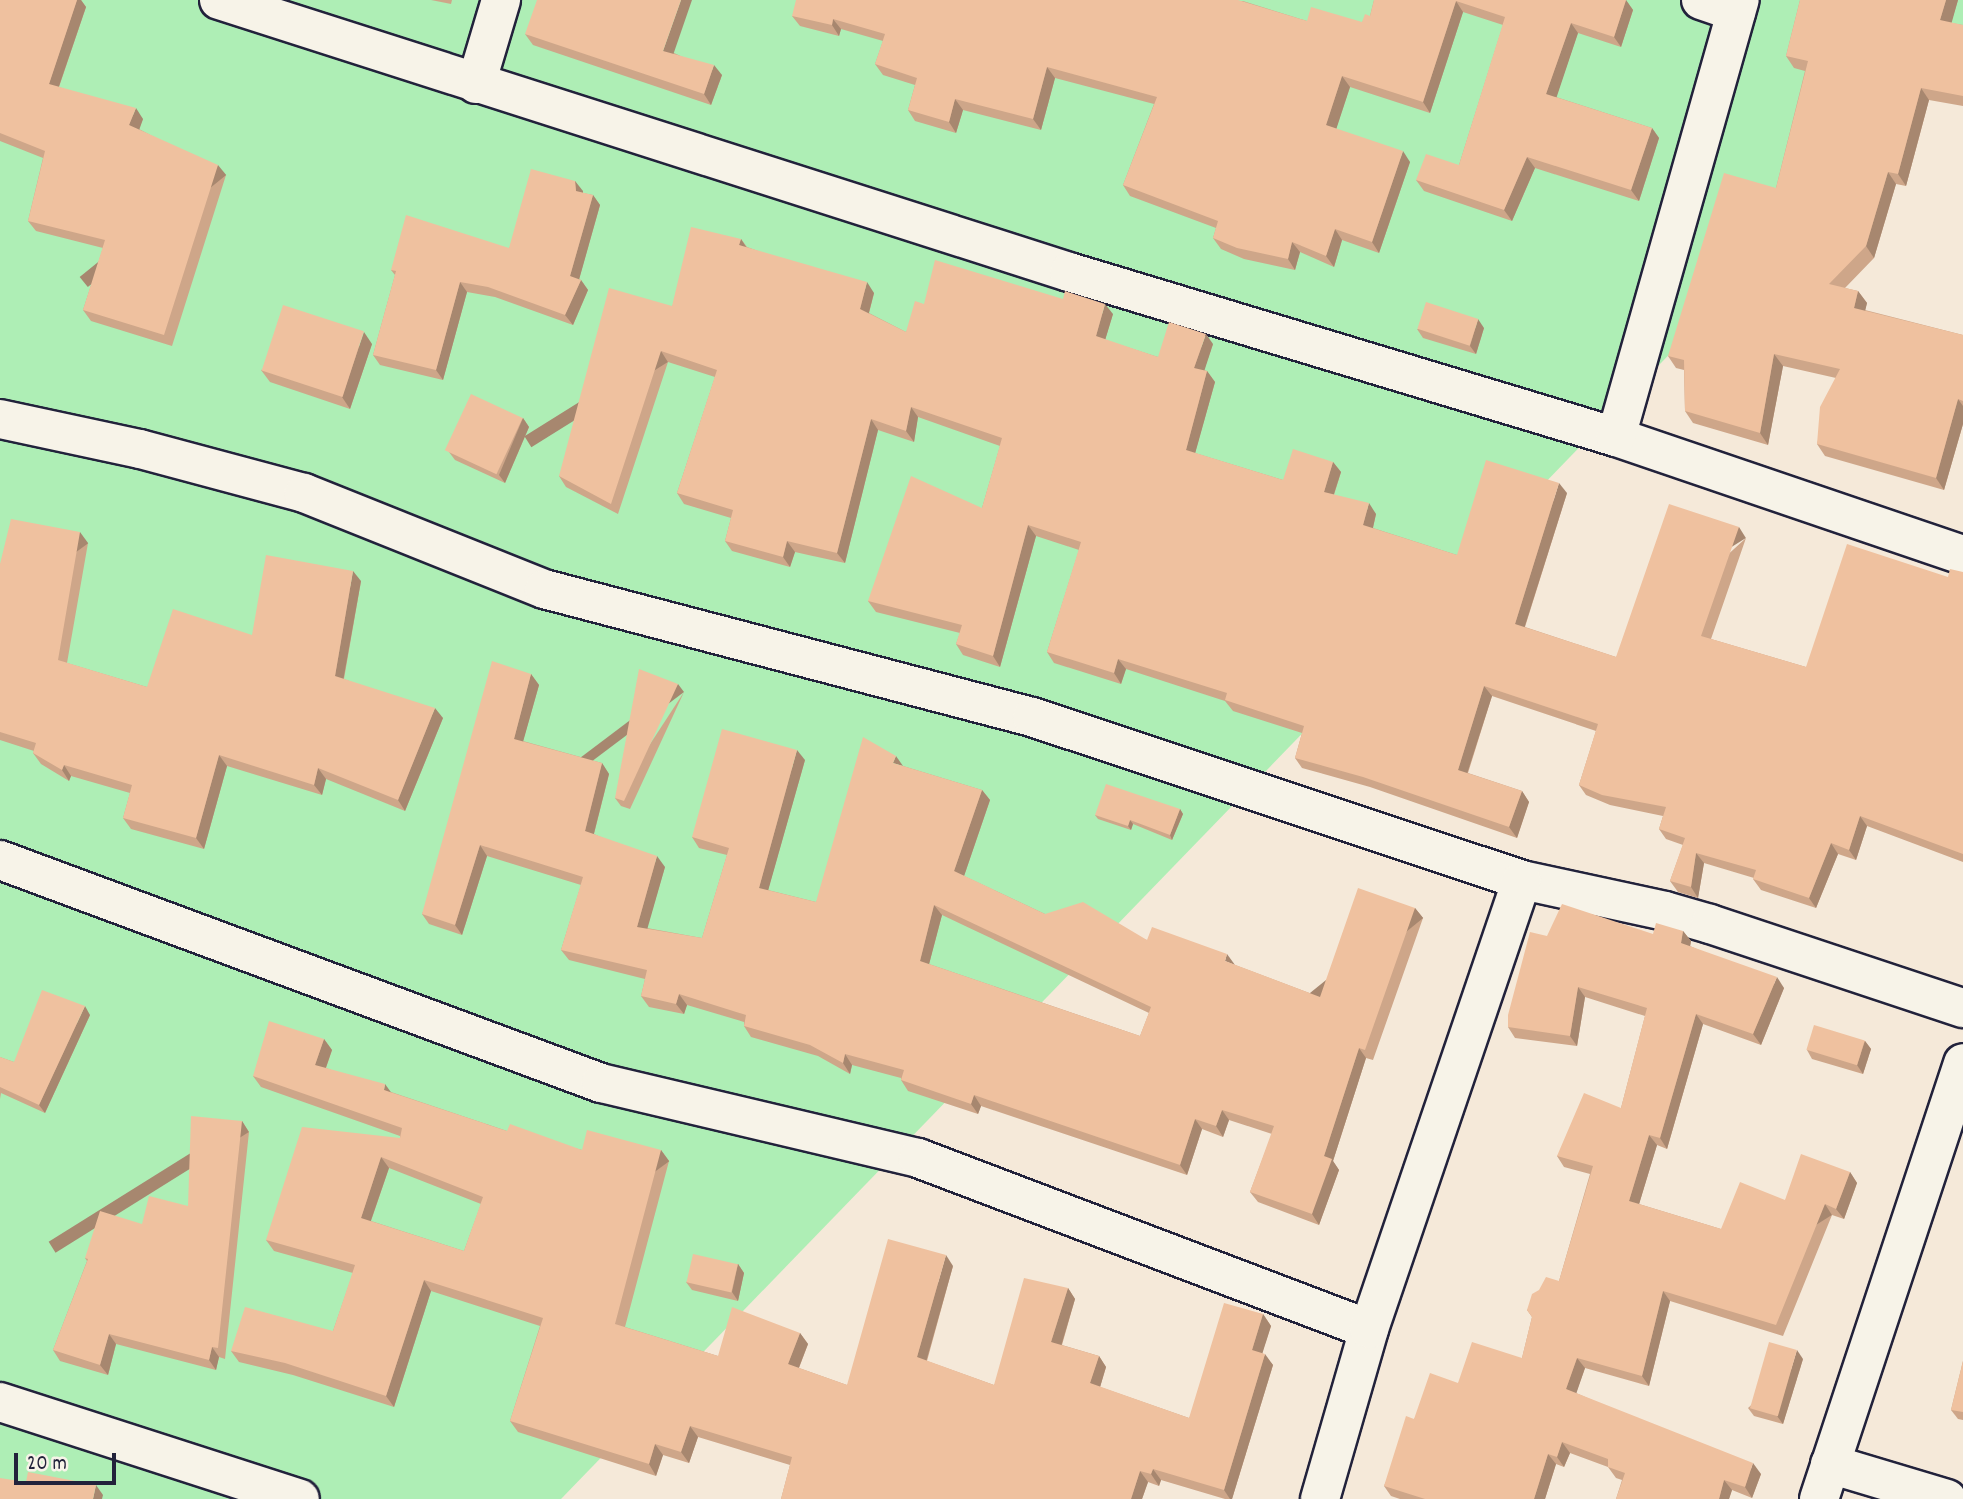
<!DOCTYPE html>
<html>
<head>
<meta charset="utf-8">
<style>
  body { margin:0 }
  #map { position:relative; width:1963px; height:1499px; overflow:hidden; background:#f5e9d9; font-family:Dekko,sans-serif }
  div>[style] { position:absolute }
  .green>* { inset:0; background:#aeeeb5 }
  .roads { filter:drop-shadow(2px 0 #22223b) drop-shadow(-2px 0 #22223b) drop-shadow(0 2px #22223b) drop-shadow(0 -2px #22223b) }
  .street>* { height:38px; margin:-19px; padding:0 19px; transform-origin:19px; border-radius:19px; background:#f7f3e8 }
  .wall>* { inset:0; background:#cea689 }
  .shaded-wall>* { inset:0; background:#a7876f; transform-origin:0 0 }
  .building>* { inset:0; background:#efc19f; transform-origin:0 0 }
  span { translate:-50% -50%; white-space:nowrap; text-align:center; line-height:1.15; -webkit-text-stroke:5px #f7f3e8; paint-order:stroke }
  .scale { position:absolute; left:14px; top:1453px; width:102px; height:32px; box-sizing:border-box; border:4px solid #22223b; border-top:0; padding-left:9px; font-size:21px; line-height:24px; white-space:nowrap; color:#22223b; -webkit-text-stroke:5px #f7f3e8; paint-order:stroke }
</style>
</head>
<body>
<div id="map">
  <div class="green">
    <i style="clip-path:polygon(0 0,1963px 0,1963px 51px,561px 1499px,0 1499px)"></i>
  </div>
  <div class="roads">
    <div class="street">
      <i style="left:219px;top:0;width:892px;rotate:17.74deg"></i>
      <i style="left:1069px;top:272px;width:571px;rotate:16.79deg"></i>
      <i style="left:1616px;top:437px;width:367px;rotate:18.8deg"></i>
      <i style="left:1701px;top:0;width:37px;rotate:19deg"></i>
      <i style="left:476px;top:84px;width:88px;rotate:-73.4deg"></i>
      <i style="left:0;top:419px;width:143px;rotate:12.1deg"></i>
      <i style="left:140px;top:449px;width:170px;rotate:15deg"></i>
      <i style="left:304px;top:493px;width:258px;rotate:21.8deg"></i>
      <i style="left:544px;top:589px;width:505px;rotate:14.7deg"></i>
      <i style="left:1032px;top:717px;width:516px;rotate:18.4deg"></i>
      <i style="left:1522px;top:880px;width:146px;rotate:12.2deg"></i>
      <i style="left:1665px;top:911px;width:47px;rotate:16.1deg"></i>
      <i style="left:1710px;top:924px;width:267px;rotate:18.4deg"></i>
      <i style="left:1616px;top:437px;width:454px;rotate:-74.2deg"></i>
      <i style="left:0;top:860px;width:641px;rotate:20.36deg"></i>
      <i style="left:601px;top:1083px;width:326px;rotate:13.3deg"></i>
      <i style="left:918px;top:1158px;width:482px;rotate:20.8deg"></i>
      <i style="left:0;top:1402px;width:315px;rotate:17.9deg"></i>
      <i style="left:1830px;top:1464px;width:122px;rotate:16.7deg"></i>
      <i style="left:1320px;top:1499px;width:177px;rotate:-73.9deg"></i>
      <i style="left:1369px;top:1329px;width:474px;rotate:-71.2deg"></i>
      <i style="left:1819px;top:1499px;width:459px;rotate:-71.7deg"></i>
    </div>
  </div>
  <div class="wall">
    <i style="clip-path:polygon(0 0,81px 0,86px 7px,59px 87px,143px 119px,139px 129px,226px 175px,172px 346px,91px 321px,83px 310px,103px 248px,36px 231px,28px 221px,43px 158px,0 141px)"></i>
    <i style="clip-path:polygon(431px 0,452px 0,451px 4px)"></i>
    <i style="clip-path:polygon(1374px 0,1626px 0,1633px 10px,1621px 47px,1578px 33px,1556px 97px,1652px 128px,1659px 138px,1639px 201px,1535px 168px,1512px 221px,1424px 191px,1416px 180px,1459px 165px,1503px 25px,1463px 12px,1430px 113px,1350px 87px,1336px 129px,1410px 162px,1379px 253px,1342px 240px,1334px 267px,1300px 252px,1295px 270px,1244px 259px,1221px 249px,1213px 238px,1216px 228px,1130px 196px,1123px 185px,1154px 104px,1055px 78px,1041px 130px,963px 110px,956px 133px,915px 121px,908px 110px,915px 85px,883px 75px,875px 64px,883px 41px,841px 29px,839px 36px,800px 26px,792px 16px,1243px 1px,1307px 21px,1362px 22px,1370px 16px)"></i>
    <i style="clip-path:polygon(1800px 0,1958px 0,1951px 23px,1963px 25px,1963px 106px,1929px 100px,1906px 186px,1896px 184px,1874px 258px,1845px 288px,1858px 291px,1867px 303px,1865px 310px,1963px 335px,1963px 424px,1944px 490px,1825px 456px,1817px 444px,1836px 378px,1783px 366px,1768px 445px,1693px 423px,1685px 411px,1684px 370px,1676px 368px,1668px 356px,1776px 188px,1805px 71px,1794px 68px,1786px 56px)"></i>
    <i style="clip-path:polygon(525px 34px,674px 53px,722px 75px,711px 105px,533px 45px)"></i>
    <i style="clip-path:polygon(575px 181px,583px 193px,593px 195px,600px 205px,579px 279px,581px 280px,588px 290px,573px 325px,495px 297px,467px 292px,443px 380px,380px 365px,373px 355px,395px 275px,391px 270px,509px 248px)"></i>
    <i style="clip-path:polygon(741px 239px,747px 247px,874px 293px,869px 313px,906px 332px,924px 304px,1113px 314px,1105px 340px,1158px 357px,1213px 344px,1204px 370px,1207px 371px,1215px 382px,1195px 453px,1283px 480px,1333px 462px,1341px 472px,1334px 495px,1376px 514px,1373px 528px,1457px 555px,1567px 493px,1525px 627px,1616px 657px,1746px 538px,1711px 639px,1806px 667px,1948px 577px,1963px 572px,1963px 862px,1867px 826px,1856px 860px,1838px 854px,1816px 908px,1761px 890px,1753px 879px,1754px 878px,1704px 863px,1698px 898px,1678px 892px,1670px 881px,1683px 845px,1666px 839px,1659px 829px,1663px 816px,1610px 805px,1586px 795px,1579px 785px,1596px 731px,1492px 696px,1468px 773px,1522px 791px,1529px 802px,1517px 838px,1370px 787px,1302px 768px,1295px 758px,1302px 733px,1233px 711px,1225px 701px,1126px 669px,1121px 684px,1054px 663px,1047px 652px,1079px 550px,1036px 536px,1000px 667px,963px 655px,956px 644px,960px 633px,876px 612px,868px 601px,982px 508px,1000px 446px,918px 417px,914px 442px,878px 430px,845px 563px,795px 552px,790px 567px,732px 551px,725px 541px,731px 518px,684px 504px,677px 493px,715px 377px,668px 362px,618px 514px,566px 487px,559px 476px,672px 306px)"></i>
    <i style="clip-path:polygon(1484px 328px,1476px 354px,1423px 338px,1417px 329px)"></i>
    <i style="clip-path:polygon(372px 344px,350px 409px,270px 382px,261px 370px)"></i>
    <i style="clip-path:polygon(523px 418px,529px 427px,505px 483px,455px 460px,449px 452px)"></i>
    <i style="clip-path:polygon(88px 543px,67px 663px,147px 687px,361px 581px,344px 679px,443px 718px,405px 811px,326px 779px,322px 795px,227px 766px,204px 849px,131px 829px,123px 818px,130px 793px,71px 776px,69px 781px,41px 764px,33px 753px,34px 751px,0 740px,0 564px)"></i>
    <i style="clip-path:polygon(evenodd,531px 674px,539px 685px,523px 741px,602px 763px,609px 774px,594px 834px,665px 867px,647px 928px,702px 938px,727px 855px,699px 848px,692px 837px,805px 760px,768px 890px,816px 902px,903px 766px,982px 790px,990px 800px,964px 876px,1045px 914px,1147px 940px,1235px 965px,1320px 997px,1415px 908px,1423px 918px,1373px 1060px,1366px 1058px,1333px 1161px,1339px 1170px,1319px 1225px,1258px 1202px,1250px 1192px,1272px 1134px,1229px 1120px,1223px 1137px,1202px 1129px,1187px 1175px,981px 1106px,978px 1114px,908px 1091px,901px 1080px,901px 1078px,852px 1065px,850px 1074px,818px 1056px,751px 1037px,744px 1026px,744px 1022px,687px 1005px,684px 1014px,649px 1007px,641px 996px,645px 979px,569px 960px,561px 950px,581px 885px,487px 856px,462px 935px,429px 924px,422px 914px,531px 674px,942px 915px,1149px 1013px,1140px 1036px,929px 964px,942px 915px)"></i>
    <i style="clip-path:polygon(684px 692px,630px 809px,621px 806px,615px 798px)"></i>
    <i style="clip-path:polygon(1180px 809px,1183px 814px,1172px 840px,1133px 824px,1131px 830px,1098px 819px,1095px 815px)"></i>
    <i style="clip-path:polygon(1683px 931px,1691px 941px,1690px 946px,1784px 988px,1761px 1045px,1703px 1024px,1667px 1149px,1657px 1145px,1639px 1204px,1721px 1229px,1785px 1200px,1850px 1172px,1857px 1183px,1844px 1219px,1832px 1215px,1783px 1336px,1670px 1301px,1649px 1386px,1585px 1368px,1576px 1393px,1761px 1474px,1752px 1498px,1732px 1490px,1729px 1499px,1616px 1499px,1622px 1480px,1616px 1478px,1608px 1467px,1570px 1453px,1564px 1467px,1556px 1464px,1545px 1499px,1400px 1499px,1391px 1496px,1384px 1486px,1414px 1419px,1458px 1383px,1522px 1358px,1532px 1317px,1527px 1310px,1559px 1281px,1590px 1174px,1564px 1167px,1557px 1156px,1621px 1108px,1645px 1016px,1585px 997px,1577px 1046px,1515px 1038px,1508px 1027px,1547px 936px,1653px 934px)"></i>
    <i style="clip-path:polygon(90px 1015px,45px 1113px,1px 1093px,0 1099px,0 1057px,14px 1062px)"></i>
    <i style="clip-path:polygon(evenodd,324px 1039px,332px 1050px,326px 1068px,391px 1092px,507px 1131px,582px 1150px,661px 1150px,669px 1161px,625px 1327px,718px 1356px,800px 1333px,808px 1344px,799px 1368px,847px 1385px,953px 1266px,927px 1361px,994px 1385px,1068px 1288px,1075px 1299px,1062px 1345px,1099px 1356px,1106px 1367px,1100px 1387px,1189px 1418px,1263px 1314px,1271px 1326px,1262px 1353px,1273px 1365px,1232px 1499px,1225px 1499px,1161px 1480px,1159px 1486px,1148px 1482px,1142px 1499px,781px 1499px,790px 1465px,698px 1437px,689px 1463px,663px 1455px,656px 1476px,518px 1432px,510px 1421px,540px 1326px,431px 1291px,394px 1407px,293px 1375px,239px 1362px,231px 1351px,333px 1331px,353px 1273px,274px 1251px,266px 1240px,400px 1138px,400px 1136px,261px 1087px,253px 1076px,324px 1039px,389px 1168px,481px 1204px,464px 1251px,371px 1221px,389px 1168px)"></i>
    <i style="clip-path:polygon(1865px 1041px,1871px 1049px,1863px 1074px,1812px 1059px,1807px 1050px)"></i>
    <i style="clip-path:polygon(242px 1121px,249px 1132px,225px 1359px,219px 1357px,216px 1370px,116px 1344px,108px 1375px,60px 1361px,53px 1350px,87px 1261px,85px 1258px,142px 1224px,188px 1206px)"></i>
    <i style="clip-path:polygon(738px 1264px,744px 1273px,738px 1301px,692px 1290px,686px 1282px)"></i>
    <i style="clip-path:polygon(1803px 1359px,1783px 1424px,1754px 1416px,1748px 1408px)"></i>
    <i style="clip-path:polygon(1963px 1361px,1963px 1420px,1958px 1419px,1951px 1410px)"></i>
  </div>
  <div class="shaded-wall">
    <i style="clip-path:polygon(77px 0,81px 0,86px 7px,56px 95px,49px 84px)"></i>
    <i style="clip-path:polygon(681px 0,692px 0,671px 61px,663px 51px)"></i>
    <i style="clip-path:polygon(1626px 0,1633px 10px,1621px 47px,1614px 37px)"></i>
    <i style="clip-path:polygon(1946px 0,1958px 0,1949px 32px,1940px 20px)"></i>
    <i style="clip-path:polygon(1456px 1px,1463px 12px,1430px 113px,1423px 102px)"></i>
    <i style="clip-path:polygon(833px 19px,841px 29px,839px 36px,832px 25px)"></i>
    <i style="clip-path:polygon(1571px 23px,1578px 33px,1554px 105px,1546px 94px)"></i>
    <i style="clip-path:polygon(714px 65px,722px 75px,711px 105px,704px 94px)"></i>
    <i style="clip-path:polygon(1047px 67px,1055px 78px,1041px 130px,1033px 119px)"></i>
    <i style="clip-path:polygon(1342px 76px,1350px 87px,1334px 136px,1326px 125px)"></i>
    <i style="clip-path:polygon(1921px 88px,1929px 100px,1906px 186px,1898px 174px)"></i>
    <i style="clip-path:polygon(955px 99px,963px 110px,956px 133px,949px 122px)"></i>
    <i style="clip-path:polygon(136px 108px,143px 119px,137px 136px,129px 125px)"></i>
    <i style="clip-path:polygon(1652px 128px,1659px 138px,1639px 201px,1631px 190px)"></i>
    <i style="clip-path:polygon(1403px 151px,1410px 162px,1379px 253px,1372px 242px)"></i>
    <i style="clip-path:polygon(1527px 157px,1535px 168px,1512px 221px,1504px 210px)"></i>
    <i style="left:218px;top:165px;width:13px;height:178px;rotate:51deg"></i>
    <i style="clip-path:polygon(1888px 172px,1896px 184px,1874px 258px,1866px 246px)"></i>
    <i style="clip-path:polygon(575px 181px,583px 191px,583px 202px,576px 191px)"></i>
    <i style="clip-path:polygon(593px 195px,600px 205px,577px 287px,570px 276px)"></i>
    <i style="clip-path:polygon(1335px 229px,1342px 240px,1334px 267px,1326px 256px)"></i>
    <i style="clip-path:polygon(741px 239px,748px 250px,739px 245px)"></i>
    <i style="clip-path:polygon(1292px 242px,1300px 252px,1295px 270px,1288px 259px)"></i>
    <i style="clip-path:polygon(581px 280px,588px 290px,573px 325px,565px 315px)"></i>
    <i style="clip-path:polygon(460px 282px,467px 292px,443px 380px,436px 370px)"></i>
    <i style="clip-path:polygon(867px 282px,874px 293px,867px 320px,860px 309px)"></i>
    <i style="clip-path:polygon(1858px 291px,1867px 303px,1863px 320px,1854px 308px)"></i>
    <i style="clip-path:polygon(1105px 304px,1113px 314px,1103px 347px,1096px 336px)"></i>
    <i style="clip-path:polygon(1478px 319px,1484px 328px,1476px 354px,1470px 346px)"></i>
    <i style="clip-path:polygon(364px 332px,372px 344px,350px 409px,342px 397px)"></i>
    <i style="clip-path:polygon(1206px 334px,1213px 344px,1202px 378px,1194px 368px)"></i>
    <i style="left:661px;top:351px;width:13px;height:161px;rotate:58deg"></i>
    <i style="clip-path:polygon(1774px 354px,1783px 366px,1768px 445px,1760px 433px)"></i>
    <i style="clip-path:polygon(1207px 371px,1215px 382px,1193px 461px,1186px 450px)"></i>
    <i style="clip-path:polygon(1958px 399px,1963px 406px,1963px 424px,1944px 490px,1936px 478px)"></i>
    <i style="clip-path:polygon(911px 407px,918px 417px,914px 442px,906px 431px)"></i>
    <i style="clip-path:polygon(523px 418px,529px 427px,505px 483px,499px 475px)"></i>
    <i style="clip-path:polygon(871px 419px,878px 430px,845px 563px,837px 553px)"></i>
    <i style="clip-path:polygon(1333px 462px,1341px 472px,1331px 503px,1324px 492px)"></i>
    <i style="clip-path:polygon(1559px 483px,1567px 493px,1522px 635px,1515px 624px)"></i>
    <i style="clip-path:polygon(1369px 503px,1376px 514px,1371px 536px,1363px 525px)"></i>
    <i style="clip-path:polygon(1028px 525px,1036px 536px,1000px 667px,993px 656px)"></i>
    <i style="left:1739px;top:527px;width:13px;height:115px;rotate:58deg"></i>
    <i style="left:80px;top:532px;width:14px;height:130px;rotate:54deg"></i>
    <i style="clip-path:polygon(787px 541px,795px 552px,790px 567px,783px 557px)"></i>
    <i style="clip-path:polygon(353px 571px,361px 581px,342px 687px,335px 676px)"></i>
    <i style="clip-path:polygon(1118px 659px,1126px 669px,1121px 684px,1114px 673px)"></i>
    <i style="clip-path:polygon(531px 674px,539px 685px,521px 749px,514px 739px)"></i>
    <i style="left:678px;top:684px;width:10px;height:129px;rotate:53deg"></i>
    <i style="clip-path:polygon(1484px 686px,1492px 696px,1465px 780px,1458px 770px)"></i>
    <i style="clip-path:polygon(435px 708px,443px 718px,405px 811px,398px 800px)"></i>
    <i style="clip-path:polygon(797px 750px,805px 760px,766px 898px,759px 888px)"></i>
    <i style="clip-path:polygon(219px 755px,227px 766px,204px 849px,196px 838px)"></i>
    <i style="clip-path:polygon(896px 756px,903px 766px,893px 763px)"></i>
    <i style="clip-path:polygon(602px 763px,609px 774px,592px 841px,585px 831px)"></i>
    <i style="clip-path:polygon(64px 765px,71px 776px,69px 781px,62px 770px)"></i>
    <i style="clip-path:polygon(318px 768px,326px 779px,322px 795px,314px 785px)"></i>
    <i style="clip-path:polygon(982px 790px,990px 800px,962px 882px,954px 871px)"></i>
    <i style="clip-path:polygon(1522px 791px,1529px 802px,1517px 838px,1509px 827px)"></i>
    <i style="clip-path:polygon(1180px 809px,1183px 814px,1172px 840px,1170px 835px)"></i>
    <i style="clip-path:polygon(1860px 816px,1867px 826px,1856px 860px,1849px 850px)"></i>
    <i style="clip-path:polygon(1130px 820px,1133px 824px,1131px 830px,1128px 826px)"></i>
    <i style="clip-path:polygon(1831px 843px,1838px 854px,1816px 908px,1809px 898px)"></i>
    <i style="clip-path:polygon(480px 845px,487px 856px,462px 935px,455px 925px)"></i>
    <i style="clip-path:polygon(1696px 853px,1704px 863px,1698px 898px,1691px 887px)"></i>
    <i style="clip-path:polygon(657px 856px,665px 867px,645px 937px,637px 927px)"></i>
    <i style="clip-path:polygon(934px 905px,942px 915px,927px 972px,920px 961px)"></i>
    <i style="left:1415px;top:908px;width:13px;height:151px;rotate:51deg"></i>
    <i style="clip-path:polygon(1683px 931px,1691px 941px,1689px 953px,1681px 943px)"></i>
    <i style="clip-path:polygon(1227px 954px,1235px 965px,1225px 961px)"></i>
    <i style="clip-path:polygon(1777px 977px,1784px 988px,1761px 1045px,1753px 1034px)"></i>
    <i style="clip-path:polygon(1578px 987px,1585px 997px,1577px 1046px,1570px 1036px)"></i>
    <i style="clip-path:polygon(679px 994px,687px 1005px,684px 1014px,676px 1004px)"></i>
    <i style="clip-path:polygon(85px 1006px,90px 1015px,45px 1113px,39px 1105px)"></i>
    <i style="clip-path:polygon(1696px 1014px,1703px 1024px,1667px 1149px,1660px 1138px)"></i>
    <i style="clip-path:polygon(324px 1039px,332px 1050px,323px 1076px,315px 1065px)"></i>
    <i style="clip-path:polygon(1865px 1041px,1871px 1049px,1863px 1074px,1857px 1065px)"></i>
    <i style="clip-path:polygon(1359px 1048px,1366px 1058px,1333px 1161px,1339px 1170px,1319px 1225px,1312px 1214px,1324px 1156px)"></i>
    <i style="clip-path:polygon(845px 1054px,852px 1065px,850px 1074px,843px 1063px)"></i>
    <i style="clip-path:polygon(385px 1084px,393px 1095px,384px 1090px)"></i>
    <i style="clip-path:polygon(974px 1095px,981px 1106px,978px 1114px,971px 1104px)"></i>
    <i style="clip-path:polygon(1222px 1110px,1229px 1120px,1223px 1137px,1216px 1126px)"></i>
    <i style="clip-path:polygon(1195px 1119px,1202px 1129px,1187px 1175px,1180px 1165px)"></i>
    <i style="left:242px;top:1121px;width:13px;height:228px;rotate:58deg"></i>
    <i style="clip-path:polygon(1649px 1135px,1657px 1145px,1637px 1211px,1629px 1201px)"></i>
    <i style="left:661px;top:1150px;width:14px;height:180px;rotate:54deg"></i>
    <i style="clip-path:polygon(381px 1157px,389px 1168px,368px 1229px,361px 1218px)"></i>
    <i style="clip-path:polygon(1850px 1172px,1857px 1183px,1844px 1219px,1836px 1209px)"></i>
    <i style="left:1825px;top:1204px;width:13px;height:131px;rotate:58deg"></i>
    <i style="clip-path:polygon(946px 1255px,953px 1266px,924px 1369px,917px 1357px)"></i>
    <i style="clip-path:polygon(738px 1264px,744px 1273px,738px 1301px,732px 1292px)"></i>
    <i style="clip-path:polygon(424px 1280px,431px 1291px,394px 1407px,386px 1396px)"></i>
    <i style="clip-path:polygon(1068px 1288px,1075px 1299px,1059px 1353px,1051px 1342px)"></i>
    <i style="clip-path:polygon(1663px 1291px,1670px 1301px,1649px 1386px,1642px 1376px)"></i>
    <i style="clip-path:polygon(1263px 1314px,1271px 1326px,1260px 1361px,1252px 1350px)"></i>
    <i style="clip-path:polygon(800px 1333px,808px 1344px,796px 1375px,788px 1364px)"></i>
    <i style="clip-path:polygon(109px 1334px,116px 1344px,108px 1375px,100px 1365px)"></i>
    <i style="clip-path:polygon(212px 1347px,219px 1357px,216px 1370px,209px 1360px)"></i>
    <i style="clip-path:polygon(1797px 1350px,1803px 1359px,1783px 1424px,1777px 1416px)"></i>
    <i style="clip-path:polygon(1265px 1354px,1273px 1365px,1232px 1499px,1230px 1499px,1224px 1490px)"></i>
    <i style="clip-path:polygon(1099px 1356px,1106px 1367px,1098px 1394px,1090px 1383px)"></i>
    <i style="clip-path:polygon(1577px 1358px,1585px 1368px,1574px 1400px,1566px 1389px)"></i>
    <i style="clip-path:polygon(690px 1426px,698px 1437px,689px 1463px,681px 1452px)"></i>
    <i style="clip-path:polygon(1562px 1442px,1570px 1453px,1564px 1467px,1557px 1457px)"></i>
    <i style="clip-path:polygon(655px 1444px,663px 1455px,656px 1476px,649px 1464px)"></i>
    <i style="clip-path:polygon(1548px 1454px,1556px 1464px,1545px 1499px,1534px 1499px)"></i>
    <i style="clip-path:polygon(1753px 1463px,1761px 1474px,1752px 1498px,1745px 1487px)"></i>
    <i style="clip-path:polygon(1153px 1469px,1161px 1480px,1159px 1486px,1151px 1474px)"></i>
    <i style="clip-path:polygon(1140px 1471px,1148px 1482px,1142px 1499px,1131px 1499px)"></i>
    <i style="clip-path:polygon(1724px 1480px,1732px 1490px,1729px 1499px,1719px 1499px)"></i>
    <i style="clip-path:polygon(96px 1485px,103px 1495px,102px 1499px,93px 1499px)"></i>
  </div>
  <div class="building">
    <i style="clip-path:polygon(0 0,77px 0,49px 84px,136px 108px,129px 125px,218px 165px,164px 335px,83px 310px,105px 240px,28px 221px,45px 151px,0 133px)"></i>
    <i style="clip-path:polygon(537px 0,681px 0,663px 51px,714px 65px,704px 94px,525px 34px)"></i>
    <i style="clip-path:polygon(796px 0,1238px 0,1307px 21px,1311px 7px,1362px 22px,1365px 14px,1370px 16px,1374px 0,1626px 0,1614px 37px,1571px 23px,1546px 94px,1652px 128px,1631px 190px,1527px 157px,1504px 210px,1416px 180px,1426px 154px,1459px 165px,1505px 17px,1456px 1px,1423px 102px,1342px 76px,1326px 125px,1403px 151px,1372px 242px,1335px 229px,1326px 256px,1292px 242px,1288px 259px,1237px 248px,1213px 238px,1218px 221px,1123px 185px,1157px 97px,1047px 67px,1033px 119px,955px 99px,949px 122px,908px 110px,917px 78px,875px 64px,885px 34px,833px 19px,832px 25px,792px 16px)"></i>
    <i style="clip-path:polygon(1800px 0,1946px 0,1940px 20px,1963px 25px,1963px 96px,1921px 88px,1898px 174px,1888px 172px,1866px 246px,1829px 284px,1858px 291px,1854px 308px,1963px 335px,1963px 401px,1958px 399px,1936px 478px,1817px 444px,1820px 407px,1840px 369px,1774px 354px,1760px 433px,1685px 411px,1684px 360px,1668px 356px,1724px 173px,1776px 188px,1808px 61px,1786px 56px)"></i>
    <i style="clip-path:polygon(531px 169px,575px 181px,576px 191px,593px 195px,570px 276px,581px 280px,565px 315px,488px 287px,460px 282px,436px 370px,373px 355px,396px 271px,391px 270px,406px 215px,509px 248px)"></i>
    <i style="clip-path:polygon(691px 227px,741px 239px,739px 245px,867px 282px,860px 309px,906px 332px,915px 301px,924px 304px,935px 260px,1063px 299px,1065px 291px,1105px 304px,1096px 336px,1158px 357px,1169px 322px,1206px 334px,1194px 368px,1207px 371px,1186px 450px,1283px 480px,1293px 449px,1333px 462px,1324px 492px,1369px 503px,1363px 525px,1457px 555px,1486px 460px,1559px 483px,1515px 624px,1616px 657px,1669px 504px,1739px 527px,1701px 636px,1806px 667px,1847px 544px,1948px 577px,1950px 569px,1963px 572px,1963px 854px,1860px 816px,1849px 850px,1831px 843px,1809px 898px,1753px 879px,1756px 870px,1696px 853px,1691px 887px,1670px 881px,1685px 838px,1659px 829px,1666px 807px,1602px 795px,1579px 785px,1598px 724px,1484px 686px,1458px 770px,1522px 791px,1509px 827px,1363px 777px,1295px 758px,1304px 726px,1225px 700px,1227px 693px,1118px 659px,1114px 673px,1047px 652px,1081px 542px,1028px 525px,993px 656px,956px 644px,962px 625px,868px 601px,911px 476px,982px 508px,1002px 438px,911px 407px,906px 431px,871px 419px,837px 553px,787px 541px,783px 557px,725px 541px,733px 510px,677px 493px,717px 370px,661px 351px,611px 504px,559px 476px,609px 288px,672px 306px)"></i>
    <i style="left:1426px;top:302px;width:55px;height:28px;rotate:18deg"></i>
    <i style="left:283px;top:305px;width:85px;height:69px;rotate:18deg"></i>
    <i style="left:471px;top:394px;width:57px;height:62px;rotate:25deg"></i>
    <i style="clip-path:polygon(11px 519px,80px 532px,58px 660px,147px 687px,173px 609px,252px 635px,266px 555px,353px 571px,335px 676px,435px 708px,398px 800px,318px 768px,314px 785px,219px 755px,196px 838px,123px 818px,132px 785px,64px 765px,62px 770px,33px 753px,36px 743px,0 732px,0 564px)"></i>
    <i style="clip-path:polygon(evenodd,492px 661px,531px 674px,514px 739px,602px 763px,585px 831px,657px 856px,637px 927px,702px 938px,729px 848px,692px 837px,722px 729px,797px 750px,759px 888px,816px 902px,863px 737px,896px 756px,893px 763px,982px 790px,954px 871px,1045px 914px,1083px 902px,1147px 940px,1152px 927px,1227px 954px,1225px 961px,1320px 997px,1358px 888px,1415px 908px,1365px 1050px,1359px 1048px,1324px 1156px,1332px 1159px,1312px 1214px,1250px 1192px,1274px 1126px,1222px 1110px,1216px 1126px,1195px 1119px,1180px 1165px,974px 1095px,971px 1104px,901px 1080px,904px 1070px,845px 1054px,843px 1063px,810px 1045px,744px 1026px,746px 1015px,679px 994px,676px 1004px,641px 996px,647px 970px,561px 950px,583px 877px,480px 845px,455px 925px,422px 914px,492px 661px,934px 905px,1151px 1007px,1140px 1036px,920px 961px,934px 905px)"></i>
    <i style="clip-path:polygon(639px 669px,678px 684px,624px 801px,615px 798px)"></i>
    <i style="clip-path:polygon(1106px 784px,1180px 809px,1170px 835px,1130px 820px,1128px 826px,1095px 815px)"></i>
    <i style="clip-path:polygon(1562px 904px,1653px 934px,1656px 923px,1683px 931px,1681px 943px,1777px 977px,1753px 1034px,1696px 1014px,1660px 1138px,1649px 1135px,1629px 1201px,1721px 1229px,1740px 1182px,1785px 1200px,1801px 1154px,1850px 1172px,1836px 1209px,1825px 1204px,1776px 1325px,1663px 1291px,1642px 1376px,1577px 1358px,1566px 1389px,1753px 1463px,1745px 1487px,1724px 1480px,1719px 1499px,1616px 1499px,1625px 1473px,1608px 1467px,1608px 1459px,1562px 1442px,1557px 1457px,1548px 1454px,1534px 1499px,1425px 1499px,1384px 1486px,1406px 1416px,1414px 1419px,1430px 1373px,1458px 1383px,1472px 1342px,1522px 1358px,1532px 1317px,1527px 1310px,1532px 1294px,1539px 1290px,1546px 1277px,1559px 1281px,1593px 1166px,1557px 1156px,1584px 1093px,1621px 1108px,1647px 1008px,1578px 987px,1570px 1036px,1508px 1027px,1508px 1015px,1530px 932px,1547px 936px)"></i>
    <i style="clip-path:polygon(42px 990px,85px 1006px,39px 1105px,0 1087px,0 1057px,14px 1062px)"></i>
    <i style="clip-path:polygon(evenodd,269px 1021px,324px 1039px,315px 1065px,385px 1084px,384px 1090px,507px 1131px,510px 1124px,582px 1150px,587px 1130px,661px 1150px,615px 1324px,718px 1356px,732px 1307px,800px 1333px,788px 1364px,847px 1385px,888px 1239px,946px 1255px,917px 1357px,994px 1385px,1024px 1278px,1068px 1288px,1051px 1342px,1099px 1356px,1090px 1383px,1189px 1418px,1224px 1303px,1263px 1314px,1252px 1350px,1265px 1354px,1224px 1490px,1153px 1469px,1151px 1474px,1140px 1471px,1131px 1499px,781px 1499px,792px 1457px,690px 1426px,681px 1452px,655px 1444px,649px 1464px,510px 1421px,543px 1318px,424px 1280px,386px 1396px,285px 1363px,231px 1351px,245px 1307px,333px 1331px,355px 1265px,266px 1240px,302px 1127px,400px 1138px,402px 1128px,253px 1076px,269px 1021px,381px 1157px,483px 1197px,464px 1251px,361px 1218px,381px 1157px)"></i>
    <i style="left:1814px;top:1025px;width:53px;height:26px;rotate:17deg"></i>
    <i style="clip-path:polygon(191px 1116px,242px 1121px,218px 1348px,212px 1347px,209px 1360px,109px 1334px,100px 1365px,53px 1350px,88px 1259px,85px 1258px,100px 1211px,142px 1224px,149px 1196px,188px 1206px)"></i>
    <i style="left:693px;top:1254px;width:46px;height:29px;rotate:13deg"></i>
    <i style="left:1769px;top:1342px;width:29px;height:69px;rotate:16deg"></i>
    <i style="clip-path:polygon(1963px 1361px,1963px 1412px,1951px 1410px)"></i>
    <i style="clip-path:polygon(28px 1472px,96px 1485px,93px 1499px,0 1499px,0 1478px,26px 1482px)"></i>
  </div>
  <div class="scale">20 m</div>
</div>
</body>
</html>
